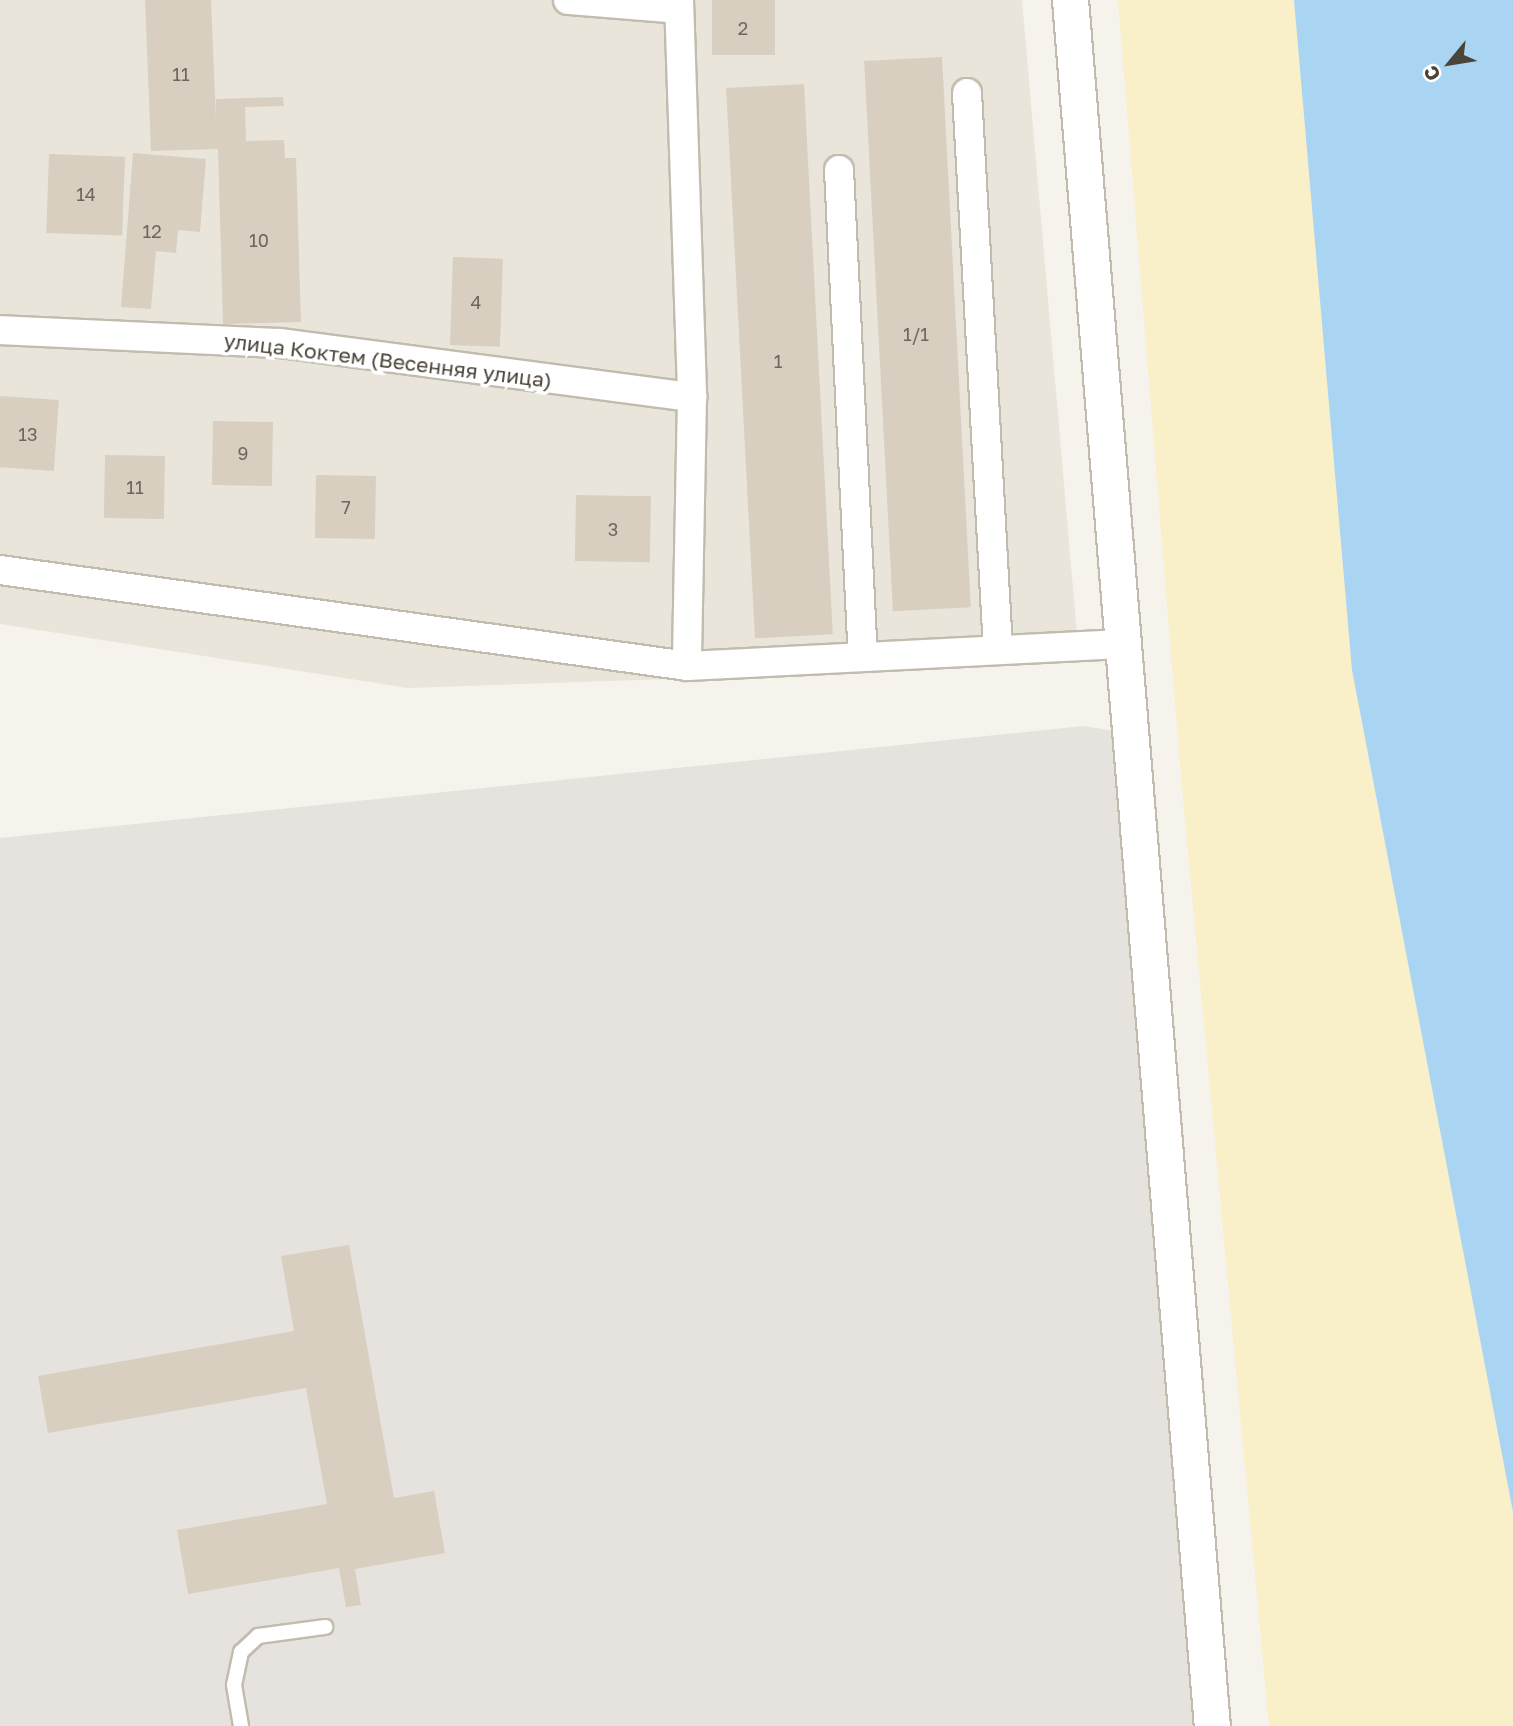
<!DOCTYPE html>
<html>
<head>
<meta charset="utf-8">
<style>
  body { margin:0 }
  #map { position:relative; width:1513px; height:1726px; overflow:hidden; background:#f6f3ec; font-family:"Golos Text",sans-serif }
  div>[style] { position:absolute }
  .residential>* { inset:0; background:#eae5da }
  .industrial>* { inset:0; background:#e6e2dd }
  .sand>* { inset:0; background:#f9efc9 }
  .water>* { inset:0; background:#a9d4f2 }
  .building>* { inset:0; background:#d8cfc1; transform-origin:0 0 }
  .roads { filter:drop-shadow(2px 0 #c2bbae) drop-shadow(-2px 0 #c2bbae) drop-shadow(0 2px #c2bbae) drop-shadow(0 -2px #c2bbae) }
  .service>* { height:14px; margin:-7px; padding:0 7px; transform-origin:7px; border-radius:7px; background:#fff }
  .minor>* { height:28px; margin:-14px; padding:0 14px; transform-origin:14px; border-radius:14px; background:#fff }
  .tertiary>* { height:35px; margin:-17.5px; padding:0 17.5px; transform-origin:17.5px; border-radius:17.5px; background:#fff }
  span { translate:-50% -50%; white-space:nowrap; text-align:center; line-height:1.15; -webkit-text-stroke:7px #fff; paint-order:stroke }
  .number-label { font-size:18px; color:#6e675b }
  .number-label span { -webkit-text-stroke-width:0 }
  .street-label { font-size:21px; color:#4b4439 }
  .north { position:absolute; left:1415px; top:28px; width:70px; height:70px; -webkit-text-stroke:5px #fff; paint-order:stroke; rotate:240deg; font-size:19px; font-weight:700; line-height:28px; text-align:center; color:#4b4439 }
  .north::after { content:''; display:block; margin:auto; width:24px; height:32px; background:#4b4439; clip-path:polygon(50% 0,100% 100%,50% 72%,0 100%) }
</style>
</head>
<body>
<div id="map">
  <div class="residential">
    <i style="clip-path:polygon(0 0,1022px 0,1077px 634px,727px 677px,408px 688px,0 624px)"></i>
  </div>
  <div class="industrial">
    <i style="clip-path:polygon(1083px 726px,1129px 733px,1212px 1726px,0 1726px,0 838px)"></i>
  </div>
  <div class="sand">
    <i style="clip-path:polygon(1118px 0,1294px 0,1352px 670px,1513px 1512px,1513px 1726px,1269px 1726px,1181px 777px)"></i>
  </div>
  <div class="water">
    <i style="clip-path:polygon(1294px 0,1513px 0,1513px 1512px,1352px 670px)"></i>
  </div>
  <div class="building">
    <i style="clip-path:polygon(145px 0,211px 0,216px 119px,216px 99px,283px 97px,284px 106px,245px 107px,246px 141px,284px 140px,285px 158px,296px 158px,301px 322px,223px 324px,218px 149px,151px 151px)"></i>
    <i style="left:712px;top:0;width:63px;height:55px"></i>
    <i style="left:942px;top:57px;width:551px;height:78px;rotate:87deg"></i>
    <i style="left:804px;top:84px;width:551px;height:78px;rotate:87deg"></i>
    <i style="clip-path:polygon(133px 153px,206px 159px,200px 232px,178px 230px,176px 253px,156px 251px,151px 309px,121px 307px)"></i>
    <i style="left:49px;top:154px;width:76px;height:79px;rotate:2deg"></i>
    <i style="left:453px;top:257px;width:50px;height:88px;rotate:2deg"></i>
    <i style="left:0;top:396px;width:59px;height:71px;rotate:4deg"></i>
    <i style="left:213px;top:421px;width:60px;height:64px;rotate:1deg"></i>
    <i style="left:105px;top:455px;width:60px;height:63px;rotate:1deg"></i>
    <i style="left:316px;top:475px;width:60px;height:63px;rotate:1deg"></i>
    <i style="left:576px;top:495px;width:75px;height:66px;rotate:1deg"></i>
    <i style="clip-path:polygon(349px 1245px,394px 1498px,434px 1491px,445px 1553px,355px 1569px,361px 1605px,346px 1607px,339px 1568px,188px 1594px,177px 1530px,327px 1504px,306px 1388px,48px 1433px,38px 1376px,294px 1331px,281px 1256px)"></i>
  </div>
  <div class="roads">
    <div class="service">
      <i style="left:241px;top:1726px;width:42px;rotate:-99.7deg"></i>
      <i style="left:234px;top:1685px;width:34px;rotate:-78deg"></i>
      <i style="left:241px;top:1652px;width:23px;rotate:-43deg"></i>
      <i style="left:258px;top:1636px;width:68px;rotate:-7.7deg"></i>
    </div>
    <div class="minor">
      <i style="left:568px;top:0;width:111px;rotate:4.6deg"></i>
      <i style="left:679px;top:0;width:397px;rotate:88.1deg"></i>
      <i style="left:692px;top:397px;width:269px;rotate:91.1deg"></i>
      <i style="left:967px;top:93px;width:558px;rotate:86.81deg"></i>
      <i style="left:839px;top:170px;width:487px;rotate:87.2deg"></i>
      <i style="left:0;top:330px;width:280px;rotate:2.7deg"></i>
      <i style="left:280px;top:343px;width:416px;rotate:7.5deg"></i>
      <i style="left:0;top:570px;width:694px;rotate:7.95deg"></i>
      <i style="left:687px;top:666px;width:436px;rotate:-2.9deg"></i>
    </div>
    <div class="tertiary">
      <i style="left:1070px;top:0;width:1732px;rotate:85.3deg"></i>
    </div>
  </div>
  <div class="number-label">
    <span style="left:743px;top:28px">2</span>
    <span style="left:181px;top:74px">11</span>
    <span style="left:86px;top:194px">14</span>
    <span style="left:152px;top:231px">12</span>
    <span style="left:259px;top:240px">10</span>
    <span style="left:476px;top:302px">4</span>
    <span style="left:916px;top:334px">1/1</span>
    <span style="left:778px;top:361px">1</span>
    <span style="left:28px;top:434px">13</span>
    <span style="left:243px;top:453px">9</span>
    <span style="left:135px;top:487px">11</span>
    <span style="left:346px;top:507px">7</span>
    <span style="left:613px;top:529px">3</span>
  </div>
  <div class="street-label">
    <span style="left:388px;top:360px;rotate:7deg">улица Коктем (Весенняя улица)</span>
  </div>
  <div class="north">С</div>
</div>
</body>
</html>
